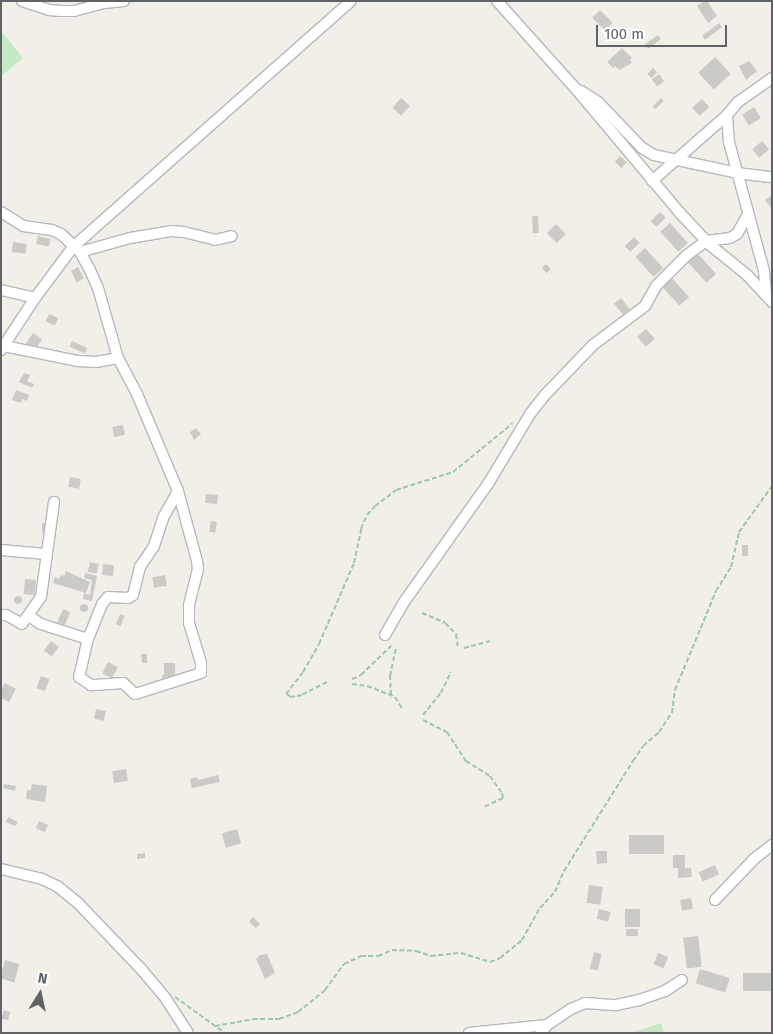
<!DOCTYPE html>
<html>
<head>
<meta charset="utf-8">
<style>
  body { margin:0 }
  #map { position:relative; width:773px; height:1034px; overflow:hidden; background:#f1efe8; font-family:"Fira Sans",sans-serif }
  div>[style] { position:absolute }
  .green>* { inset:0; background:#c5e8c5 }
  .building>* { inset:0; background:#cccac5; transform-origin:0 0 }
  .round { border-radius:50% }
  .path>* { height:2px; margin-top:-1px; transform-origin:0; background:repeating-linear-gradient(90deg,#9cc7a9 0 5px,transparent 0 7.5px) }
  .roads { filter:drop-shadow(1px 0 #b5b8bc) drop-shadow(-1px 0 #b5b8bc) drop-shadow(0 1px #b5b8bc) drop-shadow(0 -1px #b5b8bc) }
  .minor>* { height:10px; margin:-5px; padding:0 5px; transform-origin:5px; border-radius:5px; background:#fff }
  span { translate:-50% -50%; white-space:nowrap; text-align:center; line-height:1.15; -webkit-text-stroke:5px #fff; paint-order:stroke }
  .frame { position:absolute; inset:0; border:2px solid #5f6368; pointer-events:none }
  .north { position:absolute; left:15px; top:969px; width:50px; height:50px; -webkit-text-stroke:4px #fff; paint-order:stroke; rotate:10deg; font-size:14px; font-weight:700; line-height:20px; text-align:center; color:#5f6368 }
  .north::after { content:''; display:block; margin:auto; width:18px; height:22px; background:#5f6368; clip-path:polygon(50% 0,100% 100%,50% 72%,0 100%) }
  .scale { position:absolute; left:596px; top:25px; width:131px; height:22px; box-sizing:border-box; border:2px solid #5f6368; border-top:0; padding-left:6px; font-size:15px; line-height:18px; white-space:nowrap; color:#5f6368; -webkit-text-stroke:4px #fff; paint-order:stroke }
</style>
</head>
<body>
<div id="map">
  <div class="green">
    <i style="clip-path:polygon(1px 31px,23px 58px,1px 76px)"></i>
    <i style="clip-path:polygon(661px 1023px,664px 1033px,631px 1033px)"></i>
  </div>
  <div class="building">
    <i style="clip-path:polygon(704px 1px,707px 1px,717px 16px,708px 23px,697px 6px)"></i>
    <i style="left:600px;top:10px;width:18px;height:11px;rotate:45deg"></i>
    <i style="left:719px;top:23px;width:5px;height:21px;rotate:53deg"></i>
    <i style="clip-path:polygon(658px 35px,661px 39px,648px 49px,645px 44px)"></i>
    <i style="clip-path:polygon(622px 48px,632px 58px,630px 60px,632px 63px,619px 70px,615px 66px,613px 68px,607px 62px)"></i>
    <i style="left:715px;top:57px;width:23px;height:23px;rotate:47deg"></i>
    <i style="clip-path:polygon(749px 61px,757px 71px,746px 80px,739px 66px)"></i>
    <i style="left:653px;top:68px;width:6px;height:8px;rotate:45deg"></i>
    <i style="left:659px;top:74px;width:9px;height:9px;rotate:54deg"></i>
    <i style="left:401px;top:98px;width:12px;height:13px;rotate:42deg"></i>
    <i style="left:661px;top:98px;width:4px;height:12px;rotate:45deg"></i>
    <i style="left:702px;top:99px;width:11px;height:13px;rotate:49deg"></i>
    <i style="left:754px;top:107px;width:13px;height:14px;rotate:58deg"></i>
    <i style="left:762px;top:141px;width:11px;height:13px;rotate:49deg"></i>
    <i style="left:620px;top:156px;width:9px;height:8px;rotate:41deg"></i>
    <i style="clip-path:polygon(772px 195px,772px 209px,765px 200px)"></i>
    <i style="left:660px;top:212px;width:8px;height:13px;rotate:45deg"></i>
    <i style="left:538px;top:216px;width:17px;height:6px;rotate:87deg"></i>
    <i style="left:670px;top:223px;width:27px;height:13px;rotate:48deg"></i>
    <i style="left:556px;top:224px;width:14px;height:13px;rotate:45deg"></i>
    <i style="left:38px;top:236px;width:13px;height:8px;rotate:13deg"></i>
    <i style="left:634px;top:237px;width:8px;height:13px;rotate:45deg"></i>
    <i style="left:13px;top:242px;width:14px;height:10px;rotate:8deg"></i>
    <i style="left:645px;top:248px;width:27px;height:13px;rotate:48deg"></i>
    <i style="left:698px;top:254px;width:27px;height:13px;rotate:48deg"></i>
    <i style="left:546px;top:264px;width:7px;height:6px;rotate:45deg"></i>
    <i style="left:78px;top:267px;width:13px;height:8px;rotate:63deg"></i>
    <i style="left:671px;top:277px;width:27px;height:13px;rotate:48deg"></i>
    <i style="left:621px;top:298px;width:14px;height:9px;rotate:51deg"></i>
    <i style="left:49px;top:314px;width:10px;height:8px;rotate:24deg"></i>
    <i style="left:646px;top:329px;width:13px;height:12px;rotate:48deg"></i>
    <i style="left:33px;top:333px;width:11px;height:14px;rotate:34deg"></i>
    <i style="left:72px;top:341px;width:17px;height:6px;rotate:25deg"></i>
    <i style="clip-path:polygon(24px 373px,30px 375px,27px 381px,34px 384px,32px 388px,19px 382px)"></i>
    <i style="clip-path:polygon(16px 390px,29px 395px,27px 401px,22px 399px,21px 403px,12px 400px)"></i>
    <i style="left:123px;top:425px;width:10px;height:11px;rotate:79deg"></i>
    <i style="clip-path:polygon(196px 428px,201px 434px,194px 440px,190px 432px)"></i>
    <i style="left:70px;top:477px;width:11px;height:10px;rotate:10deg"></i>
    <i style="left:206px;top:494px;width:12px;height:9px;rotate:5deg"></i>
    <i style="left:211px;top:521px;width:6px;height:11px;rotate:9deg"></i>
    <i style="left:42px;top:523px;width:7px;height:10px"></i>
    <i style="left:742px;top:545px;width:6px;height:11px"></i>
    <i style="left:90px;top:562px;width:9px;height:10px;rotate:13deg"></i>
    <i style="left:103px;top:564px;width:11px;height:11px;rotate:5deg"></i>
    <i style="clip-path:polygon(66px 571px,90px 582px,86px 593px,53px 583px,55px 577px,59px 579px,61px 575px,64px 576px)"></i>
    <i style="clip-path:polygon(85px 573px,97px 576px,92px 601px,83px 599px,84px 593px,90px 595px,92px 580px,84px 578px)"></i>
    <i style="left:165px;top:575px;width:11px;height:13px;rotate:80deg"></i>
    <i style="left:25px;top:579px;width:11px;height:15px;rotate:5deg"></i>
    <i class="round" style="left:14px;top:596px;width:8px;height:8px"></i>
    <i class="round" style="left:80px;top:604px;width:8px;height:8px"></i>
    <i style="left:63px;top:609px;width:8px;height:14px;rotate:23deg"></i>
    <i style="left:120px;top:614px;width:5px;height:11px;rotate:22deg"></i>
    <i style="left:51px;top:641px;width:10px;height:12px;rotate:37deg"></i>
    <i style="clip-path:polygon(141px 654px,147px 654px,147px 663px,142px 663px)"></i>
    <i style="left:108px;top:662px;width:11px;height:13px;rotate:27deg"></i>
    <i style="clip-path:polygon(164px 663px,175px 663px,175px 677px,162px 680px,162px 675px,164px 675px)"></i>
    <i style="left:41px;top:676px;width:9px;height:13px;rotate:21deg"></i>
    <i style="clip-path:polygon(5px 683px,16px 689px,9px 702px,1px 698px,1px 690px)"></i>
    <i style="left:96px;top:709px;width:10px;height:10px;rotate:11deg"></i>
    <i style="left:126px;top:769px;width:12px;height:14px;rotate:81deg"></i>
    <i style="clip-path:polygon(218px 775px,220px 782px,192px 788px,190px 779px,197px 777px,198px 780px)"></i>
    <i style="clip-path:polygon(4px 784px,16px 786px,15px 791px,3px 788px)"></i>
    <i style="clip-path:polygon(32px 784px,47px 786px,45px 802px,26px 799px,27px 790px,31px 790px)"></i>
    <i style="clip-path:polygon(8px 817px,18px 822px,15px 826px,6px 822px)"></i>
    <i style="left:39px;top:821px;width:10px;height:8px;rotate:24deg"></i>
    <i style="left:237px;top:829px;width:15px;height:16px;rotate:74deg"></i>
    <i style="left:664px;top:835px;width:19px;height:35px;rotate:90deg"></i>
    <i style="clip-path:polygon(596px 851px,607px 851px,607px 863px,597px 864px)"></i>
    <i style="clip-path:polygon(145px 853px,145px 858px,137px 859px,137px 854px)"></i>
    <i style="clip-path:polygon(673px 855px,685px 855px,685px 868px,691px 868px,692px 877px,678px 878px,678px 868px,673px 868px)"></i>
    <i style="left:715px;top:865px;width:10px;height:18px;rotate:66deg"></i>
    <i style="left:589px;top:885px;width:14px;height:18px;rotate:8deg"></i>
    <i style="left:691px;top:898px;width:11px;height:11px;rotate:80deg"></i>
    <i style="left:599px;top:909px;width:12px;height:10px;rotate:14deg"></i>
    <i style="left:640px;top:909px;width:18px;height:15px;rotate:90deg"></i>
    <i style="left:253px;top:917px;width:10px;height:6px;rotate:45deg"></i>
    <i style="left:626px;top:929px;width:12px;height:7px"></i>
    <i style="left:698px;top:936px;width:31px;height:15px;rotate:83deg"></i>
    <i style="left:594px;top:952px;width:8px;height:17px;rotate:14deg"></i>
    <i style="left:658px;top:953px;width:11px;height:12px;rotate:22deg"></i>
    <i style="clip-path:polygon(267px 954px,275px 973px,265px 979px,256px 959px,260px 955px)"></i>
    <i style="left:5px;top:960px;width:15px;height:19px;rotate:16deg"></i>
    <i style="left:700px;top:969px;width:31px;height:15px;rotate:17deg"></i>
    <i style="left:772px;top:973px;width:18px;height:29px;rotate:90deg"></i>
    <i style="clip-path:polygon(4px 1010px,10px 1012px,8px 1020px,1px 1019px)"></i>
  </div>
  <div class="path">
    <i style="left:422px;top:613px;width:25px;rotate:23deg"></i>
    <i style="left:445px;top:623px;width:16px;rotate:45deg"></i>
    <i style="left:456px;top:634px;width:14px;rotate:82deg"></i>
    <i style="left:464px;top:648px;width:27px;rotate:-15deg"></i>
    <i style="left:352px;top:679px;width:10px;rotate:-24deg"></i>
    <i style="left:361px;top:675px;width:42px;rotate:-44deg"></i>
    <i style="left:327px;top:682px;width:28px;rotate:153deg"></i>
    <i style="left:302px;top:695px;width:11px;rotate:170deg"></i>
    <i style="left:291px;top:697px;width:6px;rotate:-149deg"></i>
    <i style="left:286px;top:694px;width:28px;rotate:-52deg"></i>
    <i style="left:303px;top:672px;width:32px;rotate:-60deg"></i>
    <i style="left:319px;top:644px;width:88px;rotate:-66.6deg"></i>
    <i style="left:354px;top:563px;width:35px;rotate:-78deg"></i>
    <i style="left:361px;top:529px;width:15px;rotate:-67deg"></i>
    <i style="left:367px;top:515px;width:12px;rotate:-48deg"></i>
    <i style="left:375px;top:506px;width:26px;rotate:-37deg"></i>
    <i style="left:396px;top:490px;width:60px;rotate:-17.5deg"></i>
    <i style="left:453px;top:472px;width:77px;rotate:-39.2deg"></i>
    <i style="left:352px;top:684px;width:15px;rotate:8deg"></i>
    <i style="left:367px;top:686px;width:30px;rotate:21deg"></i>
    <i style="left:395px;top:697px;width:13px;rotate:58deg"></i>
    <i style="left:391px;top:695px;width:19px;rotate:-93deg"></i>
    <i style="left:390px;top:676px;width:29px;rotate:-78deg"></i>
    <i style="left:423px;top:715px;width:28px;rotate:-51deg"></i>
    <i style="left:441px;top:693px;width:23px;rotate:-65deg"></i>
    <i style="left:423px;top:720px;width:27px;rotate:27deg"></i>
    <i style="left:447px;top:732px;width:35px;rotate:57deg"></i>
    <i style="left:466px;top:761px;width:28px;rotate:32deg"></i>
    <i style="left:490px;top:776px;width:21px;rotate:55deg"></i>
    <i style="left:502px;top:793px;width:5px;rotate:79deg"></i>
    <i style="left:503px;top:798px;width:21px;rotate:155deg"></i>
    <i style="left:175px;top:997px;width:62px;rotate:35.8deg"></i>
    <i style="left:215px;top:1026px;width:39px;rotate:-10deg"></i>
    <i style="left:253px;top:1019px;width:26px"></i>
    <i style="left:279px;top:1019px;width:20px;rotate:-20deg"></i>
    <i style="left:298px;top:1012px;width:35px;rotate:-39deg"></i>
    <i style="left:325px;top:990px;width:32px;rotate:-54deg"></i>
    <i style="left:344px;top:964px;width:19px;rotate:-25deg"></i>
    <i style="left:361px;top:956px;width:17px"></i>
    <i style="left:378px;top:956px;width:15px;rotate:-23deg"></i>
    <i style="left:392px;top:950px;width:24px;rotate:2deg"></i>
    <i style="left:416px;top:951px;width:16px;rotate:18deg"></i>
    <i style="left:431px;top:956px;width:30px;rotate:-6deg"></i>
    <i style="left:461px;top:953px;width:30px;rotate:17deg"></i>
    <i style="left:490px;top:962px;width:11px;rotate:-22deg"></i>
    <i style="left:500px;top:958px;width:28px;rotate:-39deg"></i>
    <i style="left:522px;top:940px;width:37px;rotate:-61deg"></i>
    <i style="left:540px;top:908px;width:22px;rotate:-47deg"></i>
    <i style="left:555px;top:892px;width:23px;rotate:-67deg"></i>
    <i style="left:564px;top:871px;width:130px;rotate:-57.9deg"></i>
    <i style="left:633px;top:761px;width:18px;rotate:-56deg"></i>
    <i style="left:643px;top:746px;width:21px;rotate:-41deg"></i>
    <i style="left:659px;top:732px;width:23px;rotate:-56deg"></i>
    <i style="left:672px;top:713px;width:23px;rotate:-83deg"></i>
    <i style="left:675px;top:690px;width:107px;rotate:-67.5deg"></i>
    <i style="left:716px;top:591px;width:28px;rotate:-58deg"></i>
    <i style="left:731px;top:567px;width:36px;rotate:-77deg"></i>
    <i style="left:739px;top:532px;width:57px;rotate:-54.3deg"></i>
  </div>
  <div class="roads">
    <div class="minor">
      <i style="left:22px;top:1px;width:28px;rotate:18deg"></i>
      <i style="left:49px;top:10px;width:12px;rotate:5deg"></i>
      <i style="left:61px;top:11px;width:13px"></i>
      <i style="left:74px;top:11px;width:31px;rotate:-15deg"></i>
      <i style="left:104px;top:3px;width:20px;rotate:-6deg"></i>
      <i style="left:497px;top:1px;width:118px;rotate:48.1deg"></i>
      <i style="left:576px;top:89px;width:162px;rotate:50deg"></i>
      <i style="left:680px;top:213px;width:44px;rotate:46.8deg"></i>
      <i style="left:710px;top:245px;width:48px;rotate:39deg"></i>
      <i style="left:747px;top:275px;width:37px;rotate:47deg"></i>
      <i style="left:581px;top:91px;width:20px;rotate:33deg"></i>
      <i style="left:598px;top:102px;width:62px;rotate:46.3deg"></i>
      <i style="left:641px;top:147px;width:15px;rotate:32deg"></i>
      <i style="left:654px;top:155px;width:85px;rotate:12.2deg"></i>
      <i style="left:737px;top:173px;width:35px;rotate:7deg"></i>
      <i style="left:727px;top:115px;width:27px;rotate:86deg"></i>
      <i style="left:729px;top:142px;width:134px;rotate:74.8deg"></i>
      <i style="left:764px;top:271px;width:25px;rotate:85deg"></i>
      <i style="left:652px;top:181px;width:100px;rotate:-41.3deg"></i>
      <i style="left:727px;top:115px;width:17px;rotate:-50deg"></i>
      <i style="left:738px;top:102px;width:42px;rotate:-35.2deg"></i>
      <i style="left:1px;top:212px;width:26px;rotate:32deg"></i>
      <i style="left:23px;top:226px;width:29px;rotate:8deg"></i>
      <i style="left:52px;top:230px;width:10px;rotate:24deg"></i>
      <i style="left:61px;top:234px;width:26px;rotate:43deg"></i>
      <i style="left:80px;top:252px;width:18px;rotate:61deg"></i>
      <i style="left:89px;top:268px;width:22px;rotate:66deg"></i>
      <i style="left:98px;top:288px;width:73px;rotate:74.1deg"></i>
      <i style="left:118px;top:358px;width:41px;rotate:62.2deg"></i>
      <i style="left:137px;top:394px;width:105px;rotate:67.1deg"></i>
      <i style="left:178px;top:491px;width:73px;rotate:74.8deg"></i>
      <i style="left:197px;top:561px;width:8px;rotate:83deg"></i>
      <i style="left:198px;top:569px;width:37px;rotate:104deg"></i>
      <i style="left:189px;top:605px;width:18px;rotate:90deg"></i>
      <i style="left:189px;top:623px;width:42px;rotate:73.3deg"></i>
      <i style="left:201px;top:663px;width:10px;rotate:90deg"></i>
      <i style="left:201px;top:673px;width:69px;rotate:162.3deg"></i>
      <i style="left:135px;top:694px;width:16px;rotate:-137deg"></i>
      <i style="left:123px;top:683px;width:32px;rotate:176deg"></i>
      <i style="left:91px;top:685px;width:14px;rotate:-146deg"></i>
      <i style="left:79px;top:677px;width:4px;rotate:-76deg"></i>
      <i style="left:80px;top:673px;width:35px;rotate:-77deg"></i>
      <i style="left:88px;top:639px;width:38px;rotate:-68deg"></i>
      <i style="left:102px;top:604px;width:9px;rotate:-49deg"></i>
      <i style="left:108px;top:597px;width:20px;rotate:3deg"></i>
      <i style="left:128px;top:598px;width:6px;rotate:-31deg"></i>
      <i style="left:133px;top:595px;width:29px;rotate:-76deg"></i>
      <i style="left:140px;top:567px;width:25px;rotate:-56deg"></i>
      <i style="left:154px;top:546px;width:29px;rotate:-72deg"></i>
      <i style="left:163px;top:518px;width:31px;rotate:-61deg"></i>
      <i style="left:80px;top:252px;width:52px;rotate:-15.6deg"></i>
      <i style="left:130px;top:238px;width:43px;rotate:-9.5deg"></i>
      <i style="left:172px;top:231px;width:12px;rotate:5deg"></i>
      <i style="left:184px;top:232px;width:32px;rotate:14deg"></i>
      <i style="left:215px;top:240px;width:17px;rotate:-13deg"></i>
      <i style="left:1px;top:290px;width:35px;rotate:13deg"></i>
      <i style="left:4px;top:346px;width:76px;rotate:11.5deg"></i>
      <i style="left:78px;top:361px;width:18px;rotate:3deg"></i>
      <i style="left:96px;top:362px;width:22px;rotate:-10deg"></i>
      <i style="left:1px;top:350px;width:62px;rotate:-56.8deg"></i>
      <i style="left:35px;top:298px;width:64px;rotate:-53.3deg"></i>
      <i style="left:73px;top:247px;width:371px;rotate:-41.5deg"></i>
      <i style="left:1px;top:550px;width:45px;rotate:5.1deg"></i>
      <i style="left:1px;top:615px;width:5px"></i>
      <i style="left:6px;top:615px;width:18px;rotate:29deg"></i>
      <i style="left:22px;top:624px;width:33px;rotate:-55deg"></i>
      <i style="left:41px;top:597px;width:96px;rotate:-82.2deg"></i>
      <i style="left:29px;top:616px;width:14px;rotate:34deg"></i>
      <i style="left:41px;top:624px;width:49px;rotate:17.7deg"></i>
      <i style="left:385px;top:635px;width:38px;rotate:-60deg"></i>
      <i style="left:404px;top:602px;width:145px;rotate:-54.6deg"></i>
      <i style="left:488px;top:484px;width:82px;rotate:-59deg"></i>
      <i style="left:530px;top:414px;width:24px;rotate:-52deg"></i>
      <i style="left:545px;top:395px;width:69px;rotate:-46.2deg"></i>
      <i style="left:593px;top:345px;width:65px;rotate:-36.9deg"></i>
      <i style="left:645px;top:306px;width:23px;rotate:-61deg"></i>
      <i style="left:656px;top:286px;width:44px;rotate:-45deg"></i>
      <i style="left:687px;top:255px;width:24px;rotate:-36deg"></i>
      <i style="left:706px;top:241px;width:24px;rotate:-7deg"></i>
      <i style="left:730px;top:238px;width:8px;rotate:-30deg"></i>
      <i style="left:737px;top:234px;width:23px;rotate:-61deg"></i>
      <i style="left:1px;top:869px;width:42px;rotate:13.7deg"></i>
      <i style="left:42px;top:879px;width:17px;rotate:25deg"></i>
      <i style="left:57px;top:886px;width:27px;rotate:39deg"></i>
      <i style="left:78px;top:903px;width:93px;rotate:46.3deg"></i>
      <i style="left:142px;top:970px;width:38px;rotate:50deg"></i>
      <i style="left:166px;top:999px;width:40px;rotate:57.1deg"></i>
      <i style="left:715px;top:900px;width:57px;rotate:-46.4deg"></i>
      <i style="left:754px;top:859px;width:23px;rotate:-38deg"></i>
      <i style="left:469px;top:1033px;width:78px;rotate:-5.9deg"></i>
      <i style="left:541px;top:1033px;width:10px;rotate:-53deg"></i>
      <i style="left:547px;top:1025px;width:29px;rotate:-34deg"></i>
      <i style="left:571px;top:1009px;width:15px;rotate:-23deg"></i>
      <i style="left:585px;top:1003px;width:31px;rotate:4deg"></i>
      <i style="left:616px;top:1005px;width:24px;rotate:-12deg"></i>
      <i style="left:639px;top:1000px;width:28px;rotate:-19deg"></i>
      <i style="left:665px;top:991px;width:20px;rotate:-33deg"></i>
    </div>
  </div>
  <div class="frame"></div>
  <div class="north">N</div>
  <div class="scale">100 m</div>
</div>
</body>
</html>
